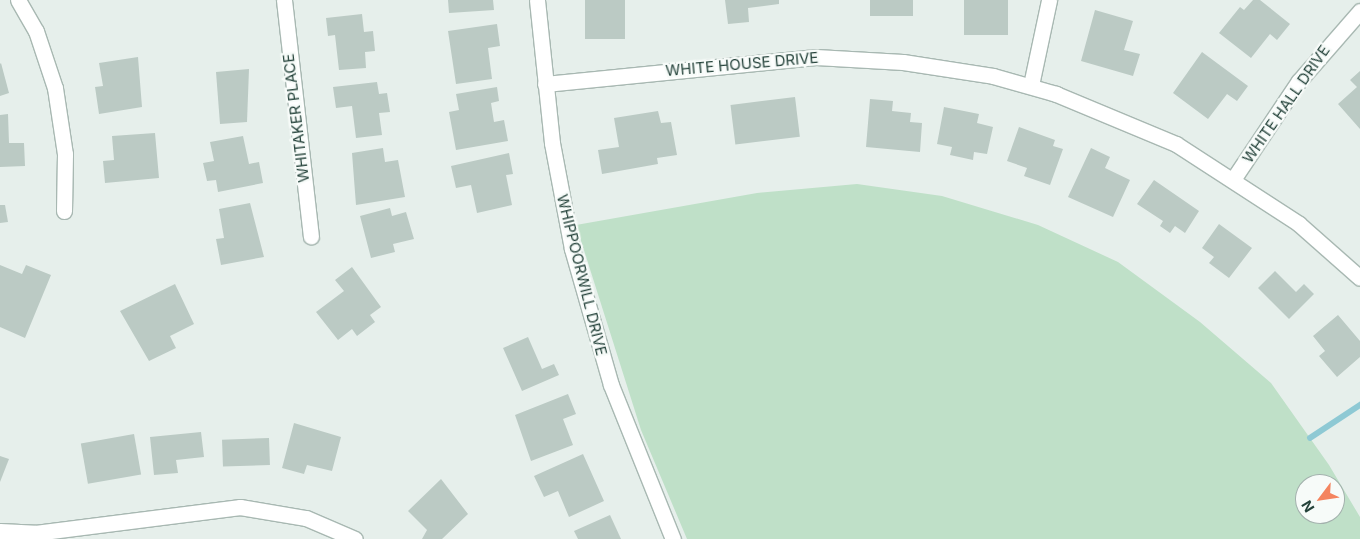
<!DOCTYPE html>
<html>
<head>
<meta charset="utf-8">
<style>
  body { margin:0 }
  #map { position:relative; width:1360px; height:539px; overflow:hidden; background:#e6efeb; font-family:Inter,sans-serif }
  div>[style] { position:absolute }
  .green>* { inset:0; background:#bfe0c8 }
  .stream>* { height:5.5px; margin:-2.75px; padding:0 2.75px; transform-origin:2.75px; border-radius:2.75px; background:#8ec9d4 }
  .building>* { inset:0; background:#bbcac4; transform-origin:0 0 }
  .roads { filter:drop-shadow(1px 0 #a8b8b2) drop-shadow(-1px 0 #a8b8b2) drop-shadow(0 1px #a8b8b2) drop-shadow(0 -1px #a8b8b2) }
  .street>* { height:15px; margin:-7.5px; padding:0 7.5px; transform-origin:7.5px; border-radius:7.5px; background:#fff }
  .secondary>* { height:15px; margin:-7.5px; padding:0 7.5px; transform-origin:7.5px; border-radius:7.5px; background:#fff }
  span { translate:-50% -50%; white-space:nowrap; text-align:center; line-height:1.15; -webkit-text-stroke:4.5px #f7fbf9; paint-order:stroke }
  .street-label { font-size:15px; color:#24423a }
  .north { position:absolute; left:1295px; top:474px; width:50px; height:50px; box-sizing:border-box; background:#f7fbf9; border:1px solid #a3b1ad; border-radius:50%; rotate:239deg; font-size:14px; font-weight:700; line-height:20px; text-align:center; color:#24423a }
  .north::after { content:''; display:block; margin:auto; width:18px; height:22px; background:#f4845f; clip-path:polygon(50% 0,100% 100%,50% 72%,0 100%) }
</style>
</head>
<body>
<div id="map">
  <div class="green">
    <i style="clip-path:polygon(evenodd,857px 184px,942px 196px,1038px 225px,1118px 262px,1200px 322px,1271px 383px,1329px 465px,1360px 517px,1360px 539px,687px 539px,641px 430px,576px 225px,757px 193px,857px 184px,1305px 484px,1335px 484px,1335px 514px,1305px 514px,1305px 484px)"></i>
  </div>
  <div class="stream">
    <i style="left:1310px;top:438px;width:60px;rotate:-33.4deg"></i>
  </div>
  <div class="building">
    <i style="clip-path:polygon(448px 0,493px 0,494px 10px,449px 13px)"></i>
    <i style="left:585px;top:0;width:40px;height:39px"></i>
    <i style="clip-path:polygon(725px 0,779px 0,779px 4px,748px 8px,749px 22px,728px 24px)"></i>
    <i style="left:870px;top:0;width:43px;height:16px"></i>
    <i style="left:964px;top:0;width:44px;height:35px"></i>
    <i style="clip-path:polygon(1253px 0,1260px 0,1290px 24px,1277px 40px,1270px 34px,1251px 58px,1219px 33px,1240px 7px,1244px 10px)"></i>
    <i style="clip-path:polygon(1095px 10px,1133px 21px,1124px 50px,1140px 54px,1133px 76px,1081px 61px)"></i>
    <i style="clip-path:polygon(362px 14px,364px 32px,373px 31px,375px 51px,365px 52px,366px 68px,339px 70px,335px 35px,328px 36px,326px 18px)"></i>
    <i style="clip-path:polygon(497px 24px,500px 46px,488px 48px,492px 79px,456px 84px,448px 31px)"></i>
    <i style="clip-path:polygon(1202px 52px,1248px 86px,1237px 101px,1227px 94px,1208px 119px,1173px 93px)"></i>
    <i style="clip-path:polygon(138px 57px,142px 107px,99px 114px,95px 87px,103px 86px,99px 63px)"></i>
    <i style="clip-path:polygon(1px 63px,9px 93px,0 96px,0 64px)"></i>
    <i style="clip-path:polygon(249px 69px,247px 122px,220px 124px,216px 72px)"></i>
    <i style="clip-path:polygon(1360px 71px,1360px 129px,1338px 104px,1357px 87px,1350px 80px)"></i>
    <i style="clip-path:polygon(377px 82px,379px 94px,387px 93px,390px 112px,379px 113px,382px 135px,356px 138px,352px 106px,336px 108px,333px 87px)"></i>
    <i style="clip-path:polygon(497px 87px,499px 101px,491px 103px,494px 122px,504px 120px,508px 141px,456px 150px,449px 112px,459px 110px,456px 94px)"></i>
    <i style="left:795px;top:97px;width:40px;height:65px;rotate:83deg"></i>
    <i style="clip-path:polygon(870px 99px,893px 101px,892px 111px,911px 113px,910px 122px,922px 123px,920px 152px,866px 147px)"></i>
    <i style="clip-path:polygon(944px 107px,979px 114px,977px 123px,993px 127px,987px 154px,974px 152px,973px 160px,950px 155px,952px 147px,937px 144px)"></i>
    <i style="clip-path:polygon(658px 111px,661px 123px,671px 122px,677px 155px,657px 158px,658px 164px,602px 174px,598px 150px,619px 147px,614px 118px)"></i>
    <i style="clip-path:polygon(8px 114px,9px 143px,24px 143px,25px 166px,0 167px,0 115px)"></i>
    <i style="clip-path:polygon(1019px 127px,1055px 140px,1053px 146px,1063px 149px,1050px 185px,1024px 176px,1027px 168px,1007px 161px)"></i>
    <i style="clip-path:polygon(155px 133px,159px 178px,105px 183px,103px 161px,114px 160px,112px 136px)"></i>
    <i style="clip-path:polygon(243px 136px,249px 164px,259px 162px,263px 183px,218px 192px,216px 180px,207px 181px,203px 163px,214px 161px,210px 142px)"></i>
    <i style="clip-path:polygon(383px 148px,385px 162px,398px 160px,405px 197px,356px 205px,352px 153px)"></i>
    <i style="clip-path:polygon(1091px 148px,1110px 157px,1105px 168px,1130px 180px,1113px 217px,1068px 197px)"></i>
    <i style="clip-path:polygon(509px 153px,513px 174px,506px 175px,512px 205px,477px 213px,471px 185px,456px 188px,451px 166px)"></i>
    <i style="clip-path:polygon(1154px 180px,1199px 211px,1185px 233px,1175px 226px,1170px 233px,1160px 226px,1163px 221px,1137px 204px)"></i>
    <i style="clip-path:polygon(250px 203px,264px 257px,221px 265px,216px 239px,224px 238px,219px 209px)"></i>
    <i style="clip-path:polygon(0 205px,5px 205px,8px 222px,0 223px)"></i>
    <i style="clip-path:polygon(390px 208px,392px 216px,406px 212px,414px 239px,393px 244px,395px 252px,371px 258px,360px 216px)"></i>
    <i style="clip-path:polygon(1219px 224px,1252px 248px,1229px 278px,1209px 263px,1214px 257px,1202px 248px)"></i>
    <i style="clip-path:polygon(0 265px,22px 274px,26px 265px,51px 275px,25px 338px,0 327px)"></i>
    <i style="clip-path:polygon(352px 267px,381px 307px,370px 315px,375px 322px,357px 336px,352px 329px,338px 340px,316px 312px,344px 291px,335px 280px)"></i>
    <i style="clip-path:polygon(1275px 271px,1296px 292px,1304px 284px,1314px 294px,1289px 319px,1258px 288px)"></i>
    <i style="clip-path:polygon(175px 284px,194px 324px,170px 336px,176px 348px,149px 361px,120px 311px)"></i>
    <i style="clip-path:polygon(1338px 315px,1360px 341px,1360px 357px,1337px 377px,1319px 356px,1325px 351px,1313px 336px)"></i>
    <i style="clip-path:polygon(528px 337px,542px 369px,554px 364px,559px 375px,522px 391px,503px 348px)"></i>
    <i style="clip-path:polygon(568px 394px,576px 414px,563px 419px,573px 445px,531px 461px,515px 415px)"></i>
    <i style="clip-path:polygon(294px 423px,341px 437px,332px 471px,307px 465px,304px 474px,282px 468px)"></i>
    <i style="clip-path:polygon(201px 432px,204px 457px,176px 460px,178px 473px,154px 475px,150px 437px)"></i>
    <i style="left:134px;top:434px;width:41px;height:54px;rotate:80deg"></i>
    <i style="left:269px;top:438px;width:27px;height:47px;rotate:88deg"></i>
    <i style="clip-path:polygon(583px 454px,604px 501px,569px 517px,558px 491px,544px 497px,534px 476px)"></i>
    <i style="clip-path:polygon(0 456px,9px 459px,0 482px)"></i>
    <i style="clip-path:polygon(441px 479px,468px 514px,442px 539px,422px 539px,427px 530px,408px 511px)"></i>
    <i style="clip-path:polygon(610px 515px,621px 539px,578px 539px,574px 531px)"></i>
  </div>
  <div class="roads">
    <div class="street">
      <i style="left:18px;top:0;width:36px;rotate:60deg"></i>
      <i style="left:36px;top:31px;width:60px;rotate:71.6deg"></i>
      <i style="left:55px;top:88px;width:67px;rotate:81.4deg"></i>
      <i style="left:65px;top:154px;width:57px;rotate:91deg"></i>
      <i style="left:284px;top:0;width:238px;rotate:83.5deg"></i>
      <i style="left:545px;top:84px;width:272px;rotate:-5.7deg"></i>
      <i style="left:816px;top:57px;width:87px;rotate:3.3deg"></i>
      <i style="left:903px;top:62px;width:91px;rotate:8.8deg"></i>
      <i style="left:993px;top:76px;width:66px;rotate:15.9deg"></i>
      <i style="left:1056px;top:94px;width:130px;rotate:22.6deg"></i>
      <i style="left:1176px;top:144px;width:147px;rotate:33deg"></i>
      <i style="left:1299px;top:224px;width:81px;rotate:41.5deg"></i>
      <i style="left:1031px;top:85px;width:87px;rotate:-78deg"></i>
      <i style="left:1234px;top:178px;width:117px;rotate:-56.2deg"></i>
      <i style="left:1299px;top:81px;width:93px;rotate:-48.9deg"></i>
      <i style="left:0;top:531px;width:35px;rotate:3deg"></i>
      <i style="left:35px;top:533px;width:207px;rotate:-7.2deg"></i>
      <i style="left:240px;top:507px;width:67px;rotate:9.5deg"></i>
      <i style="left:306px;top:518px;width:53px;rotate:23.2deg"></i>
    </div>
    <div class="secondary">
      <i style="left:537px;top:0;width:144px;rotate:84deg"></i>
      <i style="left:552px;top:143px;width:108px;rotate:79.3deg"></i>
      <i style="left:572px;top:249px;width:141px;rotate:74deg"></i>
      <i style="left:611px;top:385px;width:166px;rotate:68.1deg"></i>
    </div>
  </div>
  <div class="street-label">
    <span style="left:742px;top:64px;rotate:-5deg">WHITE HOUSE DRIVE</span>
    <span style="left:1286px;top:104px;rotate:-55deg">WHITE HALL DRIVE</span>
    <span style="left:296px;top:118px;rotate:-97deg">WHITAKER PLACE</span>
    <span style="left:582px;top:275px;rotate:76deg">WHIPPOORWILL DRIVE</span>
  </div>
  <div class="north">N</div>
</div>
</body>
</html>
